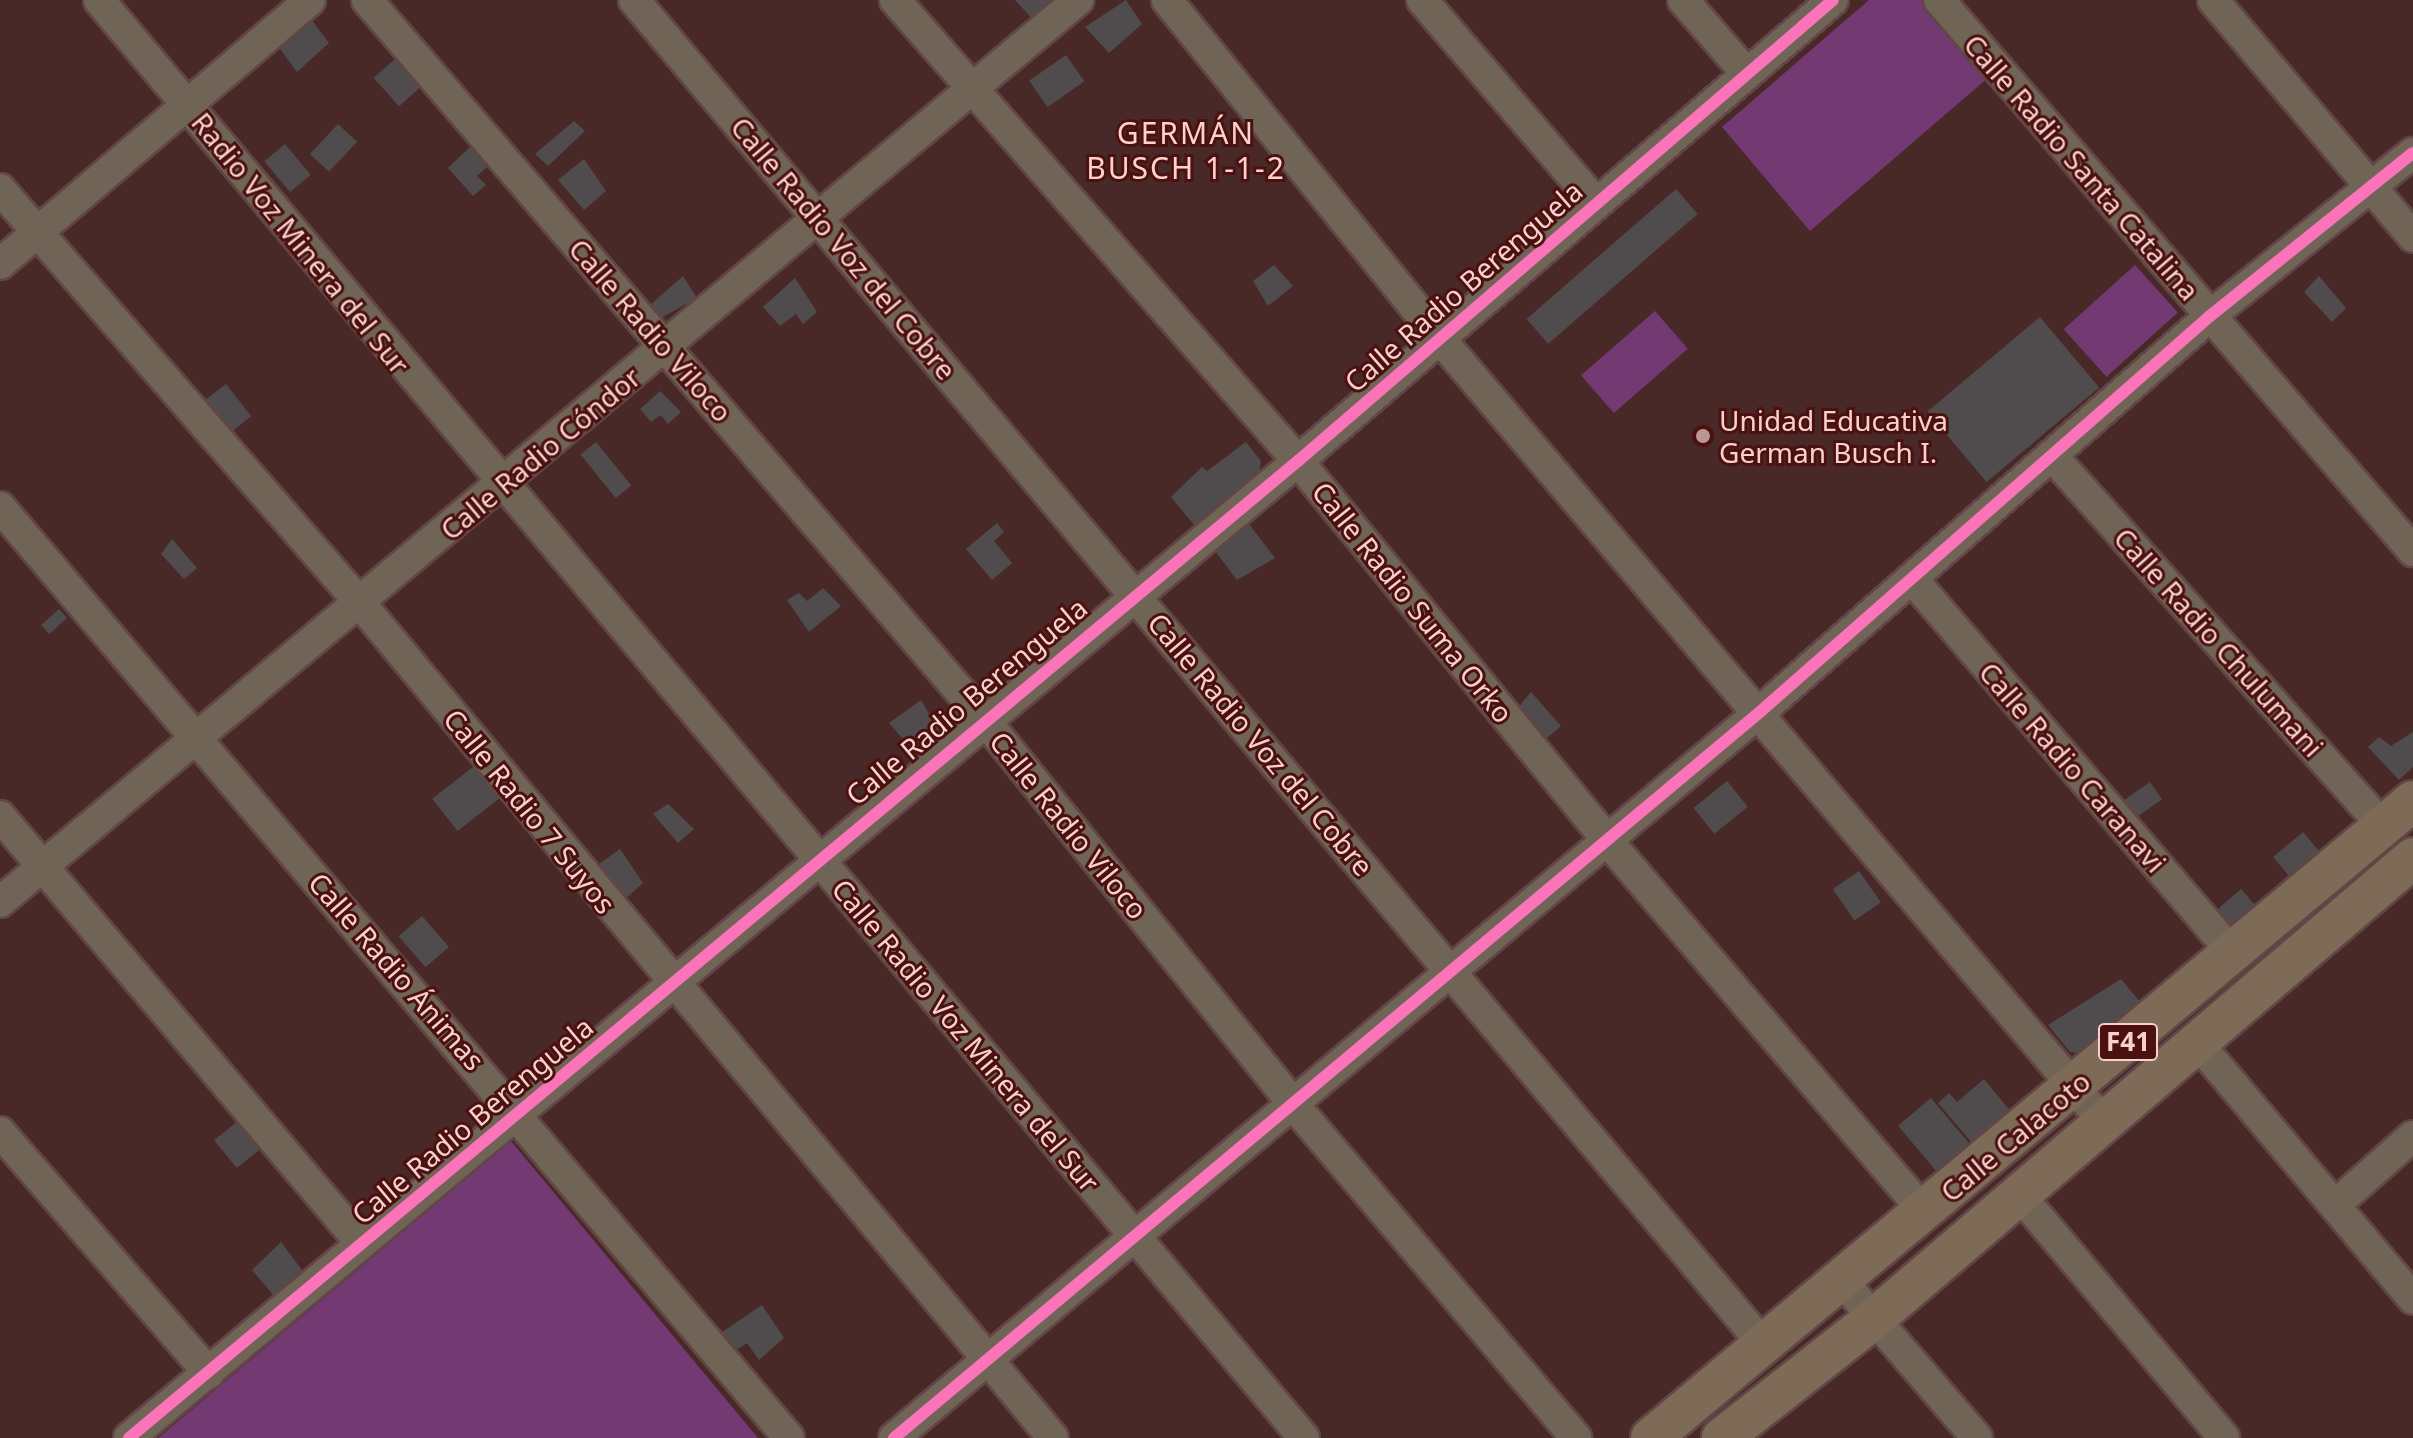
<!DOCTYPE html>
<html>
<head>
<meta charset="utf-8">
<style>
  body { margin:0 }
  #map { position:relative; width:2413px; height:1438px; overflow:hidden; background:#492928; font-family:"Noto Sans",sans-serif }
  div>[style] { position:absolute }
  .green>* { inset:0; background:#733972; transform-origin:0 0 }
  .building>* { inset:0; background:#504c4d; transform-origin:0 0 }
  .roads { filter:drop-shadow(2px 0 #624645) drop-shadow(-2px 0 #624645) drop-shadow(0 2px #624645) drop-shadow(0 -2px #624645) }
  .minor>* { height:30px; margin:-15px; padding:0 15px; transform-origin:15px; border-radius:15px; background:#706456 }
  .major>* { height:40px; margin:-20px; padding:0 20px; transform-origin:20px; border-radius:20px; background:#7d6b58 }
  .cycleway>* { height:12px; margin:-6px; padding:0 6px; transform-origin:6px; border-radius:6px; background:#fb73b8 }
  .dots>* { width:22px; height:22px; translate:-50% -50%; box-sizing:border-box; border:4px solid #4b1110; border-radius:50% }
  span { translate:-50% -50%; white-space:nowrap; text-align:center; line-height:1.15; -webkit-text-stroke:6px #4b1110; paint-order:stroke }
  .shield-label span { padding:2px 6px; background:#4b1110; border:2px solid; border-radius:6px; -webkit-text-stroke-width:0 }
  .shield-label { font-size:26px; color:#f8d1cd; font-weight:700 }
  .street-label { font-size:28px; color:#f8d1cd }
  .poi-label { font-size:28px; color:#f8d1cd }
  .left { translate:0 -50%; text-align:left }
  .neighbourhood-label { font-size:30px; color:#ffd1cb; letter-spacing:2px }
</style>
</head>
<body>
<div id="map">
  <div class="green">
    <i style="clip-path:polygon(1869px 0,1925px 0,1990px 76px,1810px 231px,1722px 127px)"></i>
    <i style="left:2135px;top:265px;width:64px;height:96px;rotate:48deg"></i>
    <i style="left:1655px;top:311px;width:50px;height:98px;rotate:49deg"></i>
    <i style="clip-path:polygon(511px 1141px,758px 1438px,158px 1438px)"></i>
  </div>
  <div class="building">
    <i style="clip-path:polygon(1015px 0,1058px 0,1034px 21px)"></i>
    <i style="clip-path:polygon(1126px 0,1142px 24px,1109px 53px,1085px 27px)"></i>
    <i style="clip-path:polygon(307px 14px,329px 43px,297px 72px,275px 42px)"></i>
    <i style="left:1066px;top:55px;width:32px;height:45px;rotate:55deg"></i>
    <i style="left:396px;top:58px;width:38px;height:30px;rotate:48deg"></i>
    <i style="clip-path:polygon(574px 121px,585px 131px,548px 166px,535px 154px)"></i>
    <i style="left:338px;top:124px;width:26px;height:41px;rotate:43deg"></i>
    <i style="left:285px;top:144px;width:40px;height:27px;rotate:50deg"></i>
    <i style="clip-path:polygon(471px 146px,488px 166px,477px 176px,486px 185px,473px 196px,448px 168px)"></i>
    <i style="clip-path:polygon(584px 159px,606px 191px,584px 210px,558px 180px)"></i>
    <i style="left:1676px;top:189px;width:33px;height:198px;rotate:49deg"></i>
    <i style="clip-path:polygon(1274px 265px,1293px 286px,1268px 306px,1253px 281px)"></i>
    <i style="clip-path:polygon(683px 276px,697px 298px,661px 318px,649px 306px)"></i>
    <i style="clip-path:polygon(2319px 276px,2346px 308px,2332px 322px,2304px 292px)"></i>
    <i style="clip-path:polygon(795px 278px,817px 312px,803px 324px,796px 314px,780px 326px,763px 307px)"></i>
    <i style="left:2040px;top:317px;width:92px;height:147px;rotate:50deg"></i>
    <i style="left:226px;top:384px;width:41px;height:33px;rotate:52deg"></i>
    <i style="clip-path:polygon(660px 391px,681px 412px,668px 424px,661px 415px,651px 422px,640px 409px)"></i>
    <i style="left:596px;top:442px;width:56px;height:20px;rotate:51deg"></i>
    <i style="clip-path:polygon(1246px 442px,1261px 461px,1259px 473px,1195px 526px,1171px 497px,1202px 467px,1207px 471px)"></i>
    <i style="clip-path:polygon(997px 523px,1004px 532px,994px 541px,1012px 563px,992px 580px,966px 549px)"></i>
    <i style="clip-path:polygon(1249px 524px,1275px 558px,1237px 580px,1215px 551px)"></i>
    <i style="clip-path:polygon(172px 539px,197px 568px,184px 579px,161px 554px)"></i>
    <i style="clip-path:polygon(823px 588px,841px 606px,809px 632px,787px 600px,799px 593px,807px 601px)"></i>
    <i style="left:59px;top:609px;width:12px;height:24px;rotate:48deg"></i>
    <i style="clip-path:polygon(1531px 692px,1561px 726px,1547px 738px,1515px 711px)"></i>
    <i style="clip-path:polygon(921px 700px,942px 736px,916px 754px,889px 723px)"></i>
    <i style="clip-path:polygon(2413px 732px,2413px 767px,2399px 780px,2368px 747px,2379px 737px,2391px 746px)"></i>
    <i style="left:478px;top:763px;width:41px;height:58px;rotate:52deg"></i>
    <i style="left:1727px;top:781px;width:33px;height:43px;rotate:51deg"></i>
    <i style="left:2150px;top:782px;width:21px;height:38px;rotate:55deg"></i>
    <i style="clip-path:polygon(668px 804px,694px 829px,678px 843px,653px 814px)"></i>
    <i style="left:2303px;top:832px;width:35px;height:39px;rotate:50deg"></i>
    <i style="clip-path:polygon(620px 849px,643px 883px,621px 903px,592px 869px)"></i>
    <i style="left:1859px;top:871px;width:38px;height:32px;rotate:55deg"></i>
    <i style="left:2241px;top:889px;width:29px;height:34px;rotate:49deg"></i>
    <i style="left:422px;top:916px;width:41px;height:31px;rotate:49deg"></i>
    <i style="clip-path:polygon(2121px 979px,2141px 1003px,2080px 1053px,2070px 1052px,2048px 1025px)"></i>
    <i style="clip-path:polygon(1984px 1079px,2017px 1119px,1979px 1151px,1938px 1103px,1949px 1093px,1957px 1102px)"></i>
    <i style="left:1931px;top:1098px;width:72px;height:43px;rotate:50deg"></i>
    <i style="left:239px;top:1120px;width:36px;height:32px;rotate:51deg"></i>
    <i style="clip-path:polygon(281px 1242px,304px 1273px,275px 1297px,252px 1270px)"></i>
    <i style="clip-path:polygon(762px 1305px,784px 1338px,759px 1360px,747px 1343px,733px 1352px,718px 1335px)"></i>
  </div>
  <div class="roads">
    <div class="minor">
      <i style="left:99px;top:0;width:1876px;rotate:50.04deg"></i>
      <i style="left:367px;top:0;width:946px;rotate:49.37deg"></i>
      <i style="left:983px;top:718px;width:495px;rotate:51.2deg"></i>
      <i style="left:1293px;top:1104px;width:438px;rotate:49.7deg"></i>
      <i style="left:634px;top:0;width:1754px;rotate:49.97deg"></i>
      <i style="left:895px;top:0;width:612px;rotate:48.84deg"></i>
      <i style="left:1298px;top:461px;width:486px;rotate:50.8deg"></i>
      <i style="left:1605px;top:838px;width:491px;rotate:49.5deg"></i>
      <i style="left:1167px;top:0;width:437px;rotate:51.1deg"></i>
      <i style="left:1441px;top:340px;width:1022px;rotate:49.72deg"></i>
      <i style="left:1422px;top:0;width:267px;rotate:49.4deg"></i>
      <i style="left:1683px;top:0;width:98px;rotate:49.1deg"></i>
      <i style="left:1939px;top:0;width:727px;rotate:49.3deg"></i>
      <i style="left:2213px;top:0;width:310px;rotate:49.8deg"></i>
      <i style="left:0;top:189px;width:549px;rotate:48.99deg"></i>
      <i style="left:360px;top:603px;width:1085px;rotate:50.31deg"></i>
      <i style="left:0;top:264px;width:407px;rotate:-40.4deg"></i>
      <i style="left:2053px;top:457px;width:496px;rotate:48.2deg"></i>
      <i style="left:0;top:507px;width:1220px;rotate:49.72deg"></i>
      <i style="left:1913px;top:580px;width:492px;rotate:49.4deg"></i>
      <i style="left:0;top:816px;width:559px;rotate:49.79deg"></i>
      <i style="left:0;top:902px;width:1406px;rotate:-39.92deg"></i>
      <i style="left:2196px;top:1041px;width:337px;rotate:49.9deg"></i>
      <i style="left:0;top:1132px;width:319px;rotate:49.1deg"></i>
      <i style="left:2018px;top:1193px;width:320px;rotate:49.9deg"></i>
      <i style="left:2335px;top:1205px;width:104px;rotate:-41.5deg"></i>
      <i style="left:1842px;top:1281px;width:207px;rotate:49.3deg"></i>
      <i style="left:129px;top:1438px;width:1524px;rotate:-39.89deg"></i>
      <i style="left:1298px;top:461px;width:706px;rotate:-40.75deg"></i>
      <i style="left:894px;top:1438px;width:1131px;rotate:-39.98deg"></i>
      <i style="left:1761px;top:711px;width:598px;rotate:-41.34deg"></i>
      <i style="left:2210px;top:316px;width:260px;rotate:-38.8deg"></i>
    </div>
    <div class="major">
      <i style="left:1651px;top:1438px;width:993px;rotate:-39.89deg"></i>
      <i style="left:1722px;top:1438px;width:194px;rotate:-38.1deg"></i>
      <i style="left:1875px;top:1318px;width:708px;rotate:-40.53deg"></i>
    </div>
  </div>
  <div class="cycleway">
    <i style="left:129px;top:1438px;width:1524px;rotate:-39.89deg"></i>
    <i style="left:1298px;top:461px;width:706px;rotate:-40.75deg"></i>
    <i style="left:894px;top:1438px;width:1131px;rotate:-39.98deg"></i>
    <i style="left:1761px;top:711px;width:598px;rotate:-41.34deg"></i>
    <i style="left:2210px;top:316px;width:260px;rotate:-38.8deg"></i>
  </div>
  <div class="dots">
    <i style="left:1703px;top:436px;background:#bb9693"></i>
  </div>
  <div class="shield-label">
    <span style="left:2128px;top:1042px">F41</span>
  </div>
  <div class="street-label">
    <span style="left:2082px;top:167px;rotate:49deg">Calle Radio Santa Catalina</span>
    <span style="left:301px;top:243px;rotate:51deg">Radio Voz Minera del Sur</span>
    <span style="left:844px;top:248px;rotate:50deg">Calle Radio Voz del Cobre</span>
    <span style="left:1463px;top:286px;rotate:-41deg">Calle Radio Berenguela</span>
    <span style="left:651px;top:330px;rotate:49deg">Calle Radio Viloco</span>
    <span style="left:540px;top:453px;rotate:-40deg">Calle Radio Cóndor</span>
    <span style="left:1413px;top:602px;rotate:51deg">Calle Radio Suma Orko</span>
    <span style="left:2219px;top:642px;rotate:48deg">Calle Radio Chulumani</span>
    <span style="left:966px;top:701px;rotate:-40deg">Calle Radio Berenguela</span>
    <span style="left:1261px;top:744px;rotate:50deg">Calle Radio Voz del Cobre</span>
    <span style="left:2073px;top:767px;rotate:49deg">Calle Radio Caranavi</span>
    <span style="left:530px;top:811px;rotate:51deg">Calle Radio 7 Suyos</span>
    <span style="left:1069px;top:825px;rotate:51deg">Calle Radio Viloco</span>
    <span style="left:397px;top:971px;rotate:49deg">Calle Radio Ánimas</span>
    <span style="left:966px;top:1035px;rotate:50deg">Calle Radio Voz Minera del Sur</span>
    <span style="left:472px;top:1120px;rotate:-40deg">Calle Radio Berenguela</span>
    <span style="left:2015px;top:1136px;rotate:-40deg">Calle Calacoto</span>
  </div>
  <div class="poi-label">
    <span class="left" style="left:1719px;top:436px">Unidad Educativa<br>German Busch I.</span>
  </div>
  <div class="neighbourhood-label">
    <span style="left:1186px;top:150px">GERMÁN<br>BUSCH 1-1-2</span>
  </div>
</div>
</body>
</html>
